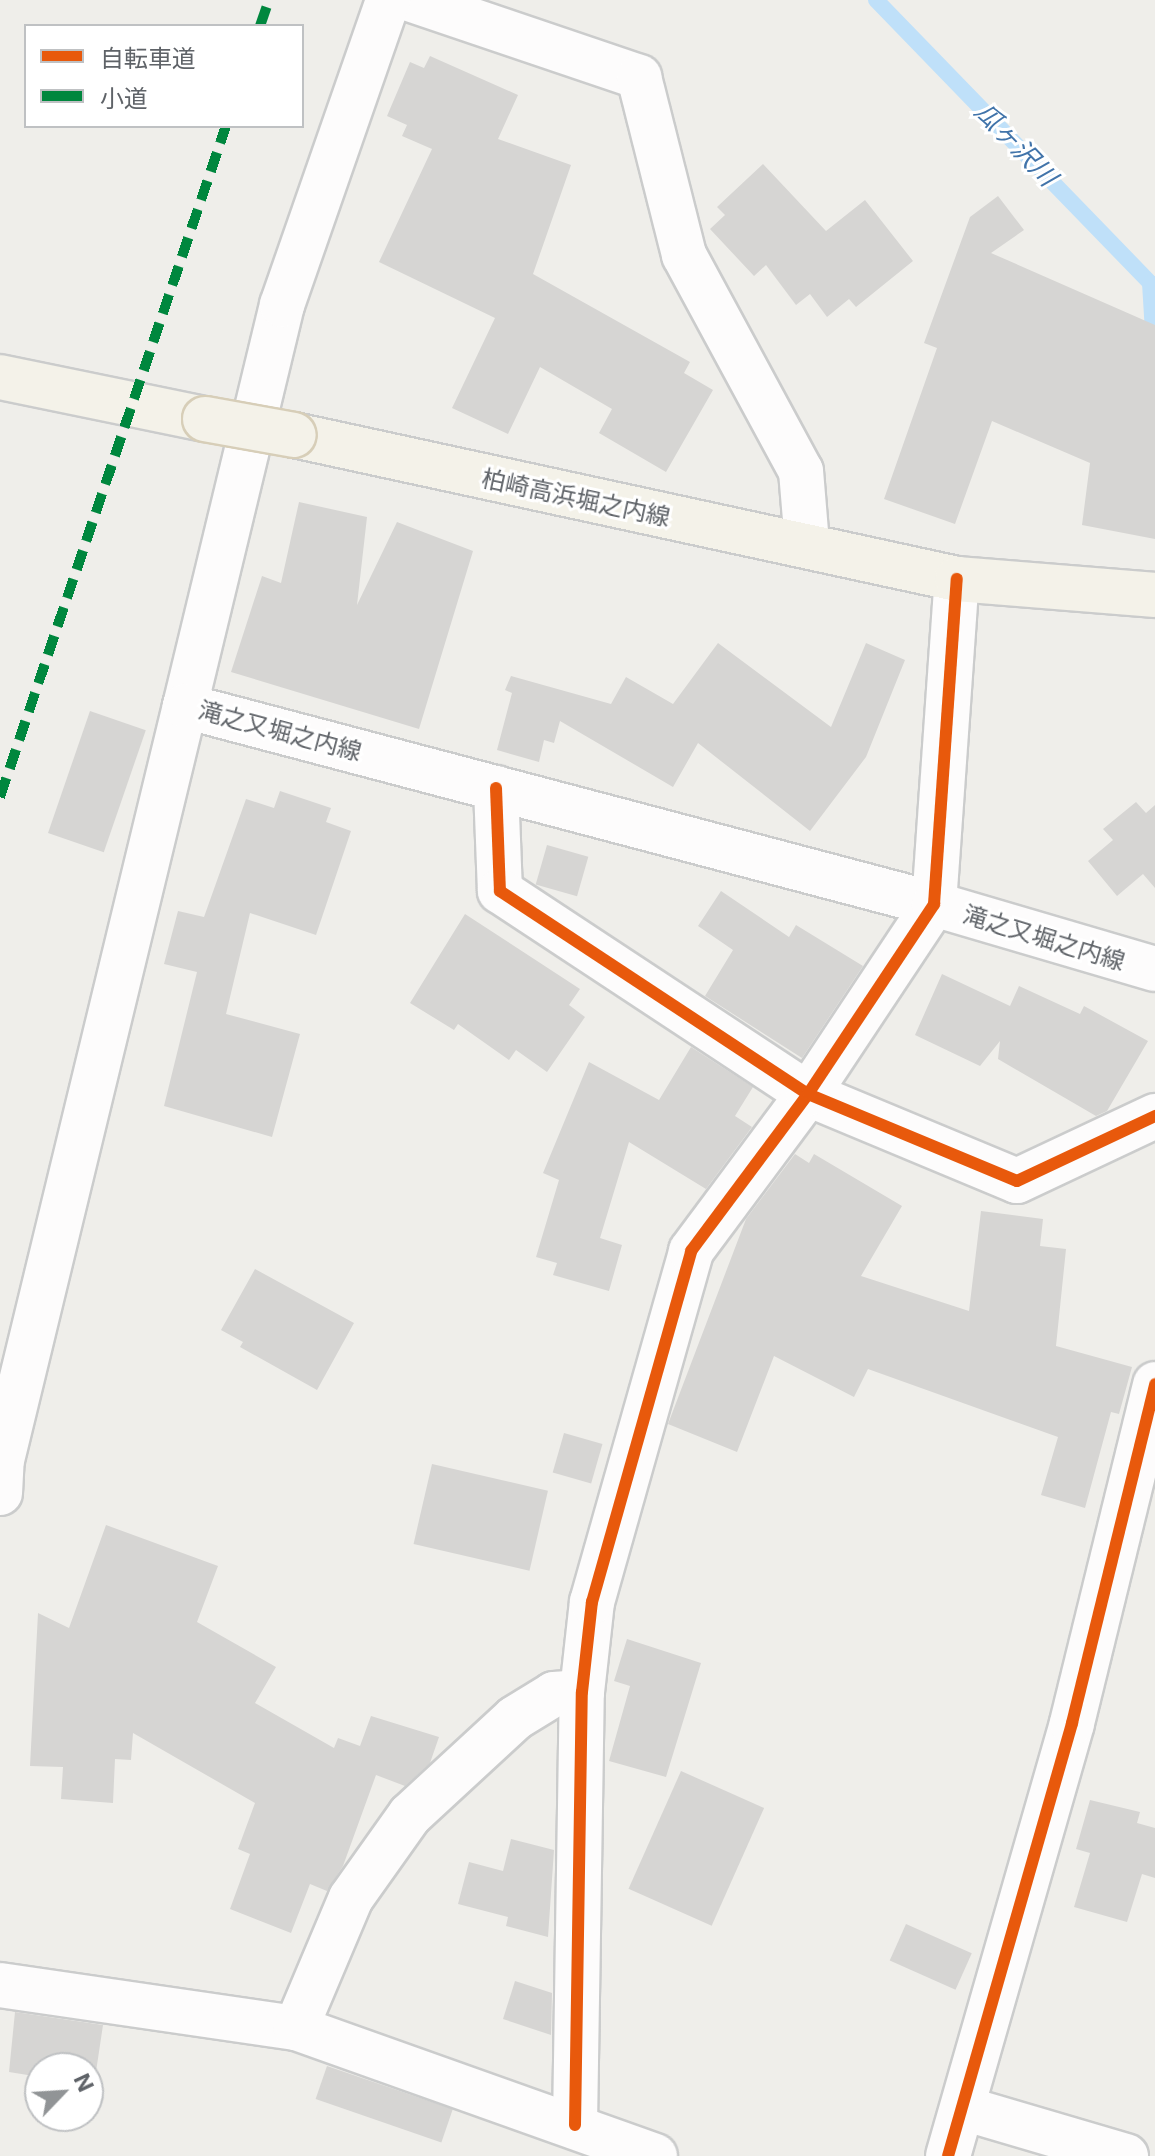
<!DOCTYPE html>
<html>
<head>
<meta charset="utf-8">
<style>
  body { margin:0 }
  #map { position:relative; width:1155px; height:2156px; overflow:hidden; background:#efeeea; font-family:Inter,"Noto Sans JP",sans-serif }
  div>[style] { position:absolute }
  .stream>* { height:16px; margin:-8px; padding:0 8px; transform-origin:8px; border-radius:8px; background:#bfe0f9 }
  .building>* { inset:0; background:#d6d5d3; transform-origin:0 0 }
  .roads { filter:drop-shadow(2px 0 #cbcccc) drop-shadow(-2px 0 #cbcccc) drop-shadow(0 2px #cbcccc) drop-shadow(0 -2px #cbcccc) }
  .minor>* { height:44px; margin:-22px; padding:0 22px; transform-origin:22px; border-radius:22px; background:#fdfcfc }
  .tertiary>* { height:44px; margin:-22px; padding:0 22px; transform-origin:22px; border-radius:22px; background:#fdfcfc }
  .secondary>* { height:44px; margin:-22px; padding:0 22px; transform-origin:22px; border-radius:22px; background:#fdfcfc }
  .primary>* { height:44px; margin:-22px; padding:0 22px; transform-origin:22px; border-radius:22px; background:#f4f2e9 }
  .bridges { filter:drop-shadow(2px 0 #d7ceb8) drop-shadow(-2px 0 #d7ceb8) drop-shadow(0 2px #d7ceb8) drop-shadow(0 -2px #d7ceb8) }
  .primary-bridge>* { height:44px; margin:-22px; padding:0 22px; transform-origin:22px; border-radius:22px; background:#f4f2e9 }
  .quiet>* { height:10px; margin-top:-5px; transform-origin:0; background:repeating-linear-gradient(90deg,#00873e 0 20px,transparent 0 30px) }
  .cycleway>* { height:12px; margin:-6px; padding:0 6px; transform-origin:6px; border-radius:6px; background:#e8590c }
  span { translate:-50% -50%; white-space:nowrap; text-align:center; line-height:1.15; -webkit-text-stroke:6px #fff; paint-order:stroke }
  .street-label { font-size:24px; color:#5f6368 }
  .water-label { font-size:26px; color:#4174aa; font-style:italic }
  .legend { position:absolute; left:24px; top:24px; width:280px; height:104px; box-sizing:border-box; background:#fff; border:2px solid #bfc1c3; margin:0; padding:10px 14px; list-style:none; font-size:24px; color:#5f6368 }
  .legend li { display:flex; align-items:center; gap:16px; height:40px }
  .legend b { width:40px; border:2px solid #bfc1c3 }
  .north { position:absolute; left:24px; top:2052px; width:80px; height:80px; box-sizing:border-box; background:#fff; border:2px solid #bfc1c3; border-radius:50%; rotate:65deg; font-size:22px; font-weight:700; line-height:32px; text-align:center; color:#5f6368 }
  .north::after { content:''; display:block; margin:auto; width:28px; height:36px; background:#919496; clip-path:polygon(50% 0,100% 100%,50% 72%,0 100%) }
</style>
</head>
<body>
<div id="map">
  <div class="stream">
    <i style="left:876px;top:0;width:401px;rotate:45.9deg"></i>
    <i style="left:1150px;top:283px;width:82px;rotate:86.5deg"></i>
  </div>
  <div class="building">
    <i style="clip-path:polygon(430px 56px,518px 95px,498px 139px,571px 165px,533px 274px,690px 362px,684px 373px,713px 390px,666px 472px,599px 433px,612px 409px,540px 367px,508px 434px,452px 408px,495px 318px,379px 262px,432px 149px,402px 136px,407px 125px,387px 116px,410px 62px,424px 68px)"></i>
    <i style="clip-path:polygon(763px 164px,826px 231px,865px 200px,913px 261px,856px 307px,849px 299px,827px 317px,810px 294px,796px 305px,766px 265px,754px 276px,710px 229px,725px 215px,717px 207px)"></i>
    <i style="clip-path:polygon(998px 196px,1024px 230px,991px 253px,1155px 325px,1155px 539px,1082px 525px,1090px 463px,992px 421px,955px 524px,884px 499px,937px 348px,924px 343px,970px 217px)"></i>
    <i style="clip-path:polygon(299px 502px,367px 517px,357px 605px,397px 522px,473px 551px,419px 729px,231px 672px,262px 576px,281px 583px)"></i>
    <i style="clip-path:polygon(718px 643px,831px 727px,866px 643px,905px 660px,866px 757px,810px 831px,698px 743px,673px 787px,560px 721px,554px 743px,544px 740px,539px 762px,497px 750px,512px 693px,505px 690px,511px 676px,611px 704px,626px 677px,673px 704px)"></i>
    <i style="left:90px;top:711px;width:59px;height:129px;rotate:19deg"></i>
    <i style="clip-path:polygon(280px 791px,331px 808px,326px 822px,351px 831px,316px 935px,250px 913px,226px 1014px,300px 1034px,272px 1137px,164px 1106px,197px 972px,164px 964px,178px 911px,204px 917px,246px 799px,274px 808px)"></i>
    <i style="clip-path:polygon(1136px 802px,1146px 813px,1155px 805px,1155px 888px,1143px 874px,1117px 896px,1088px 861px,1113px 840px,1103px 829px)"></i>
    <i style="left:547px;top:845px;width:43px;height:41px;rotate:16deg"></i>
    <i style="clip-path:polygon(721px 891px,789px 937px,796px 925px,863px 966px,802px 1058px,705px 996px,733px 950px,698px 926px)"></i>
    <i style="clip-path:polygon(465px 914px,580px 989px,569px 1005px,585px 1017px,547px 1072px,516px 1050px,509px 1060px,458px 1024px,454px 1030px,410px 1003px)"></i>
    <i style="clip-path:polygon(942px 974px,1010px 1006px,1019px 986px,1080px 1014px,1084px 1006px,1148px 1041px,1107px 1111px,1096px 1116px,998px 1059px,1000px 1041px,980px 1066px,915px 1035px)"></i>
    <i style="clip-path:polygon(691px 1047px,753px 1087px,735px 1116px,752px 1127px,706px 1189px,629px 1142px,600px 1238px,622px 1245px,609px 1291px,553px 1275px,557px 1263px,536px 1257px,559px 1180px,543px 1173px,589px 1062px,659px 1100px)"></i>
    <i style="clip-path:polygon(795px 1154px,809px 1163px,814px 1154px,902px 1206px,861px 1276px,969px 1311px,981px 1211px,1043px 1219px,1040px 1246px,1066px 1249px,1056px 1346px,1132px 1367px,1119px 1414px,1111px 1412px,1085px 1508px,1041px 1495px,1058px 1437px,868px 1369px,854px 1397px,774px 1356px,737px 1452px,668px 1424px,746px 1219px)"></i>
    <i style="clip-path:polygon(255px 1269px,354px 1323px,317px 1390px,240px 1347px,243px 1342px,221px 1330px)"></i>
    <i style="left:564px;top:1433px;width:40px;height:41px;rotate:16deg"></i>
    <i style="left:432px;top:1464px;width:119px;height:82px;rotate:13deg"></i>
    <i style="clip-path:polygon(106px 1525px,218px 1566px,197px 1622px,276px 1667px,255px 1703px,334px 1748px,338px 1738px,360px 1746px,371px 1716px,439px 1737px,430px 1763px,405px 1786px,376px 1775px,343px 1866px,327px 1891px,310px 1884px,291px 1933px,230px 1909px,250px 1854px,238px 1849px,255px 1803px,133px 1733px,131px 1760px,115px 1759px,113px 1803px,61px 1799px,63px 1767px,30px 1766px,38px 1613px,69px 1628px)"></i>
    <i style="clip-path:polygon(627px 1639px,701px 1663px,666px 1777px,609px 1761px,630px 1686px,614px 1681px)"></i>
    <i style="left:681px;top:1771px;width:91px;height:129px;rotate:24deg"></i>
    <i style="clip-path:polygon(1090px 1800px,1140px 1812px,1137px 1823px,1155px 1828px,1155px 1878px,1142px 1874px,1127px 1922px,1074px 1907px,1090px 1853px,1076px 1849px)"></i>
    <i style="clip-path:polygon(511px 1839px,554px 1850px,548px 1937px,506px 1926px,508px 1917px,458px 1904px,469px 1862px,503px 1871px)"></i>
    <i style="left:906px;top:1924px;width:72px;height:40px;rotate:24deg"></i>
    <i style="clip-path:polygon(515px 1981px,552px 1993px,551px 2035px,503px 2019px)"></i>
    <i style="clip-path:polygon(15px 2012px,103px 2025px,94px 2085px,88px 2084px,88px 2068px,40px 2068px,40px 2077px,9px 2072px)"></i>
    <i style="left:327px;top:2066px;width:133px;height:35px;rotate:19deg"></i>
  </div>
  <div class="roads">
    <div class="minor">
      <i style="left:412px;top:0;width:240px;rotate:18.7deg"></i>
      <i style="left:639px;top:77px;width:184px;rotate:75.8deg"></i>
      <i style="left:684px;top:255px;width:246px;rotate:61.6deg"></i>
      <i style="left:801px;top:471px;width:73px;rotate:85.3deg"></i>
      <i style="left:185px;top:706px;width:413px;rotate:-76.4deg"></i>
      <i style="left:282px;top:305px;width:323px;rotate:-70.8deg"></i>
      <i style="left:496px;top:788px;width:103px;rotate:87.8deg"></i>
      <i style="left:500px;top:891px;width:369px;rotate:33.4deg"></i>
      <i style="left:808px;top:1094px;width:226px;rotate:22.6deg"></i>
      <i style="left:1017px;top:1181px;width:153px;rotate:-25.2deg"></i>
      <i style="left:0;top:1985px;width:299px;rotate:8.3deg"></i>
      <i style="left:296px;top:2028px;width:381px;rotate:19.6deg"></i>
      <i style="left:296px;top:2028px;width:141px;rotate:-67.1deg"></i>
      <i style="left:351px;top:1898px;width:102px;rotate:-54.6deg"></i>
      <i style="left:410px;top:1815px;width:143px;rotate:-42.7deg"></i>
      <i style="left:515px;top:1718px;width:46px;rotate:-31.6deg"></i>
      <i style="left:554px;top:1694px;width:28px;rotate:-4deg"></i>
      <i style="left:963px;top:2108px;width:170px;rotate:16.4deg"></i>
      <i style="left:575px;top:2125px;width:433px;rotate:-89.1deg"></i>
      <i style="left:582px;top:1692px;width:91px;rotate:-83.7deg"></i>
      <i style="left:592px;top:1602px;width:365px;rotate:-74.2deg"></i>
      <i style="left:691px;top:1251px;width:196px;rotate:-53.3deg"></i>
      <i style="left:808px;top:1094px;width:228px;rotate:-56.4deg"></i>
      <i style="left:948px;top:2156px;width:450px;rotate:-74deg"></i>
      <i style="left:1072px;top:1723px;width:349px;rotate:-76.2deg"></i>
    </div>
    <div class="tertiary">
      <i style="left:934px;top:904px;width:326px;rotate:-86deg"></i>
    </div>
    <div class="secondary">
      <i style="left:0;top:1493px;width:33px;rotate:-87deg"></i>
      <i style="left:2px;top:1460px;width:776px;rotate:-76.36deg"></i>
      <i style="left:185px;top:706px;width:775px;rotate:14.81deg"></i>
      <i style="left:934px;top:904px;width:230px;rotate:16.4deg"></i>
    </div>
    <div class="primary">
      <i style="left:0;top:377px;width:209px;rotate:11.6deg"></i>
      <i style="left:294px;top:435px;width:678px;rotate:12.25deg"></i>
      <i style="left:957px;top:579px;width:199px;rotate:4.6deg"></i>
    </div>
  </div>
  <div class="bridges">
    <div class="primary-bridge">
      <i style="left:205px;top:419px;width:90px;rotate:10.2deg"></i>
    </div>
  </div>
  <div class="quiet">
    <i style="left:260px;top:26px;width:28px;rotate:-71deg"></i>
    <i style="left:0;top:797px;width:708px;rotate:-71.39deg"></i>
  </div>
  <div class="cycleway">
    <i style="left:496px;top:788px;width:103px;rotate:87.8deg"></i>
    <i style="left:500px;top:891px;width:369px;rotate:33.4deg"></i>
    <i style="left:808px;top:1094px;width:226px;rotate:22.6deg"></i>
    <i style="left:1017px;top:1181px;width:153px;rotate:-25.2deg"></i>
    <i style="left:575px;top:2125px;width:433px;rotate:-89.1deg"></i>
    <i style="left:582px;top:1692px;width:91px;rotate:-83.7deg"></i>
    <i style="left:592px;top:1602px;width:365px;rotate:-74.2deg"></i>
    <i style="left:691px;top:1251px;width:196px;rotate:-53.3deg"></i>
    <i style="left:808px;top:1094px;width:228px;rotate:-56.4deg"></i>
    <i style="left:934px;top:904px;width:326px;rotate:-86deg"></i>
    <i style="left:948px;top:2156px;width:450px;rotate:-74deg"></i>
    <i style="left:1072px;top:1723px;width:349px;rotate:-76.2deg"></i>
  </div>
  <div class="street-label">
    <span style="left:576px;top:498px;rotate:12deg">柏崎高浜堀之内線</span>
    <span style="left:280px;top:731px;rotate:15deg">滝之又堀之内線</span>
    <span style="left:1044px;top:938px;rotate:17deg">滝之又堀之内線</span>
  </div>
  <div class="water-label">
    <span style="left:1016px;top:144px;rotate:46deg">瓜ヶ沢川</span>
  </div>
  <ul class="legend">
  <li><b style="height:10px;background:#e8590c"></b>自転車道</li>
  <li><b style="height:10px;background:#00873e"></b>小道</li>
  </ul>
  <div class="north">N</div>
</div>
</body>
</html>
